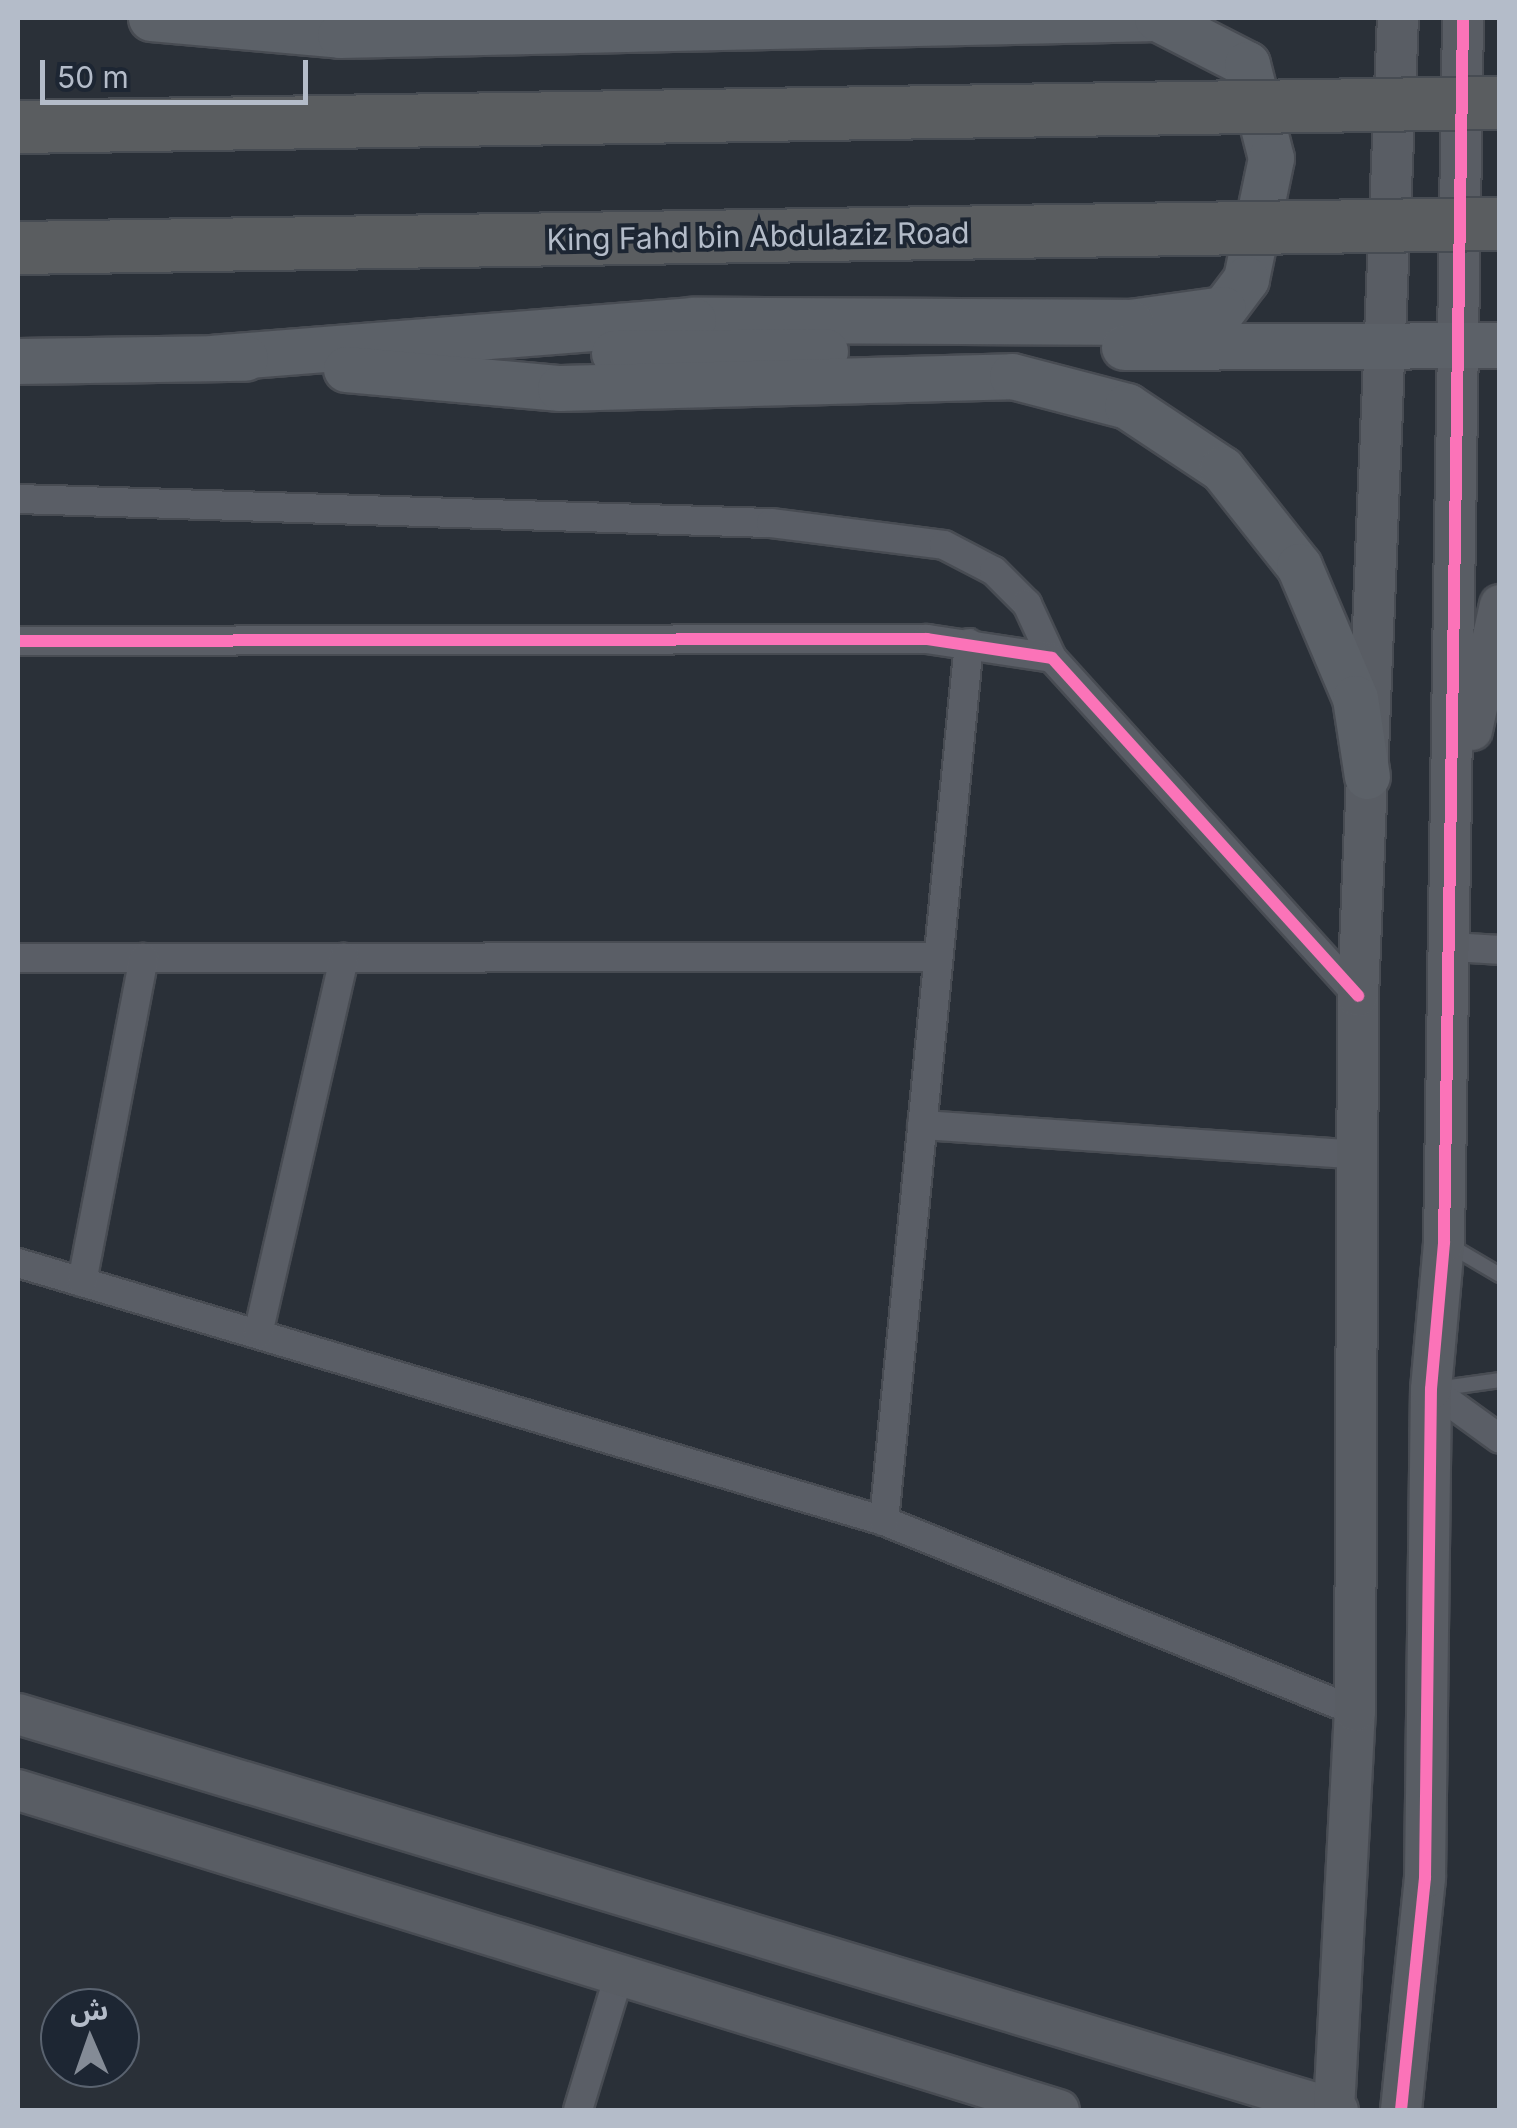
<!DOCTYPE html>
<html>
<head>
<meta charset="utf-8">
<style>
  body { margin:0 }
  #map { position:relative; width:1517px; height:2128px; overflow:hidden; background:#2a3038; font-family:Inter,"Noto Sans Arabic",sans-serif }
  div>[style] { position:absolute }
  .roads { filter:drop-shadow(2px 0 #484c53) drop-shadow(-2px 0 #484c53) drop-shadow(0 2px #484c53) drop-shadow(0 -2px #484c53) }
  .lane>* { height:14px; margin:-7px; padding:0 7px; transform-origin:7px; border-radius:7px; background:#5a5e66 }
  .street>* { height:28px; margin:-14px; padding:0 14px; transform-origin:14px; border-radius:14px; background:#5a5e66 }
  .secondary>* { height:40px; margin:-20px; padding:0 20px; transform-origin:20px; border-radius:20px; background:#595d64 }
  .primary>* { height:45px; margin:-22.5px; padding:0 22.5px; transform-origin:22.5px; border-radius:22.5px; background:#5c6168 }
  .bridges { filter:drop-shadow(2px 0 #474c53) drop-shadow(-2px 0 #474c53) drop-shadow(0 2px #474c53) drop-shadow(0 -2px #474c53) }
  .highway-bridge>* { height:52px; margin:-26px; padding:0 26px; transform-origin:26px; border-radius:26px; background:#5a5d60 }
  .cycleway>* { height:12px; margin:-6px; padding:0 6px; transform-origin:6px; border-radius:6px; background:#fb73b8 }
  span { translate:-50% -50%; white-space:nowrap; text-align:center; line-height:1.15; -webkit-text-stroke:8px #1d2633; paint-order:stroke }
  .street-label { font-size:30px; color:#b4bcc9 }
  .frame { position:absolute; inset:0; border:20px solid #b4bcc9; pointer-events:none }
  .north { position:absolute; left:40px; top:1988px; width:100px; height:100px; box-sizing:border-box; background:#1d2633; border:2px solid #59626f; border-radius:50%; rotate:358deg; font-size:28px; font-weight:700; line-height:40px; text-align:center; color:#b4bcc9 }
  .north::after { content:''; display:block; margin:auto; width:35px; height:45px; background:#848b96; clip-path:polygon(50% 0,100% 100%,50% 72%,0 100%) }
  .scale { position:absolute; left:40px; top:60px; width:268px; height:45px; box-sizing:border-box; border:5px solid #b4bcc9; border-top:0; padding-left:12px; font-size:30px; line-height:35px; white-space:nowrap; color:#b4bcc9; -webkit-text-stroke:8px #1d2633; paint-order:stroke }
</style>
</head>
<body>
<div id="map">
  <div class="roads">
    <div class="lane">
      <i style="left:1449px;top:1245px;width:59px;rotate:30.5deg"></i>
      <i style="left:1436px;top:1389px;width:65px;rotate:-8deg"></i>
    </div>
    <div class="street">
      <i style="left:18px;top:499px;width:753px;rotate:1.83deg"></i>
      <i style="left:771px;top:523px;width:174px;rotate:7.2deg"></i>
      <i style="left:944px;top:545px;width:56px;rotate:27.5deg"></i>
      <i style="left:994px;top:571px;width:47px;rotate:45deg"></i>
      <i style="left:1027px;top:604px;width:60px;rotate:65.2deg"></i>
      <i style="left:18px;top:641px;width:909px;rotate:-0.13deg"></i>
      <i style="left:927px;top:639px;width:126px;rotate:8.6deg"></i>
      <i style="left:1052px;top:658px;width:456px;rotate:47.8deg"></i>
      <i style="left:1451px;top:947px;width:49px;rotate:3.5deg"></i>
      <i style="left:18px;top:958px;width:920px;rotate:-0.06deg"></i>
      <i style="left:922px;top:1125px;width:436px;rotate:3.9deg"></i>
      <i style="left:18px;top:1263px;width:904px;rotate:16.59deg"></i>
      <i style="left:884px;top:1521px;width:508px;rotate:21.97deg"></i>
      <i style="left:82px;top:1282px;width:330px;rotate:-79.2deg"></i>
      <i style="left:258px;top:1334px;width:386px;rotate:-77.1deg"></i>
      <i style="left:1431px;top:1389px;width:85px;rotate:35.9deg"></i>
      <i style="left:884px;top:1521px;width:882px;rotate:-84.47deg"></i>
      <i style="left:578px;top:2110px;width:141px;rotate:-73.1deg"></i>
    </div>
    <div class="secondary">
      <i style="left:1472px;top:730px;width:128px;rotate:-77.4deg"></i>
      <i style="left:18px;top:1714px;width:1378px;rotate:16.7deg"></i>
      <i style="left:18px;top:1790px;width:1089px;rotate:17.09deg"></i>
      <i style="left:1334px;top:2110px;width:400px;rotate:-87deg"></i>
      <i style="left:1355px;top:1711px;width:715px;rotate:-89.76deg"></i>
      <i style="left:1358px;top:996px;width:979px;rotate:-87.66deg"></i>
      <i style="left:1401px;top:2110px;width:233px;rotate:-84.1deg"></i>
      <i style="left:1425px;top:1878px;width:489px;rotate:-89.3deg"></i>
      <i style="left:1431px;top:1389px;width:148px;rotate:-84.9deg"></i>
      <i style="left:1444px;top:1242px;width:1224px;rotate:-89.11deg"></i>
    </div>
    <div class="primary">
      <i style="left:151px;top:18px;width:190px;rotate:5.1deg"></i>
      <i style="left:340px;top:35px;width:817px;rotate:-1.19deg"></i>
      <i style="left:1157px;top:18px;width:101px;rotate:27.1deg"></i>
      <i style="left:1247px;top:64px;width:97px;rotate:75.7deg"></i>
      <i style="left:1271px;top:158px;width:124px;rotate:101.7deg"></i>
      <i style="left:1246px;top:279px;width:38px;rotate:127deg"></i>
      <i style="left:1223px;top:309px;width:94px;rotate:172deg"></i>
      <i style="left:1130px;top:322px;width:437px;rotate:-179.7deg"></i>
      <i style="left:693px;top:320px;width:481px;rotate:175.5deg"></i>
      <i style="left:1124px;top:347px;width:376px;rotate:-0.3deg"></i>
      <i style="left:614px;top:353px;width:211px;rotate:-0.5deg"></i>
      <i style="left:18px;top:361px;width:227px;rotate:-0.8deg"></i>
      <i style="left:346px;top:369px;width:215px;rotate:5.1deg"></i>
      <i style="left:560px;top:388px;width:452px;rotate:-1.5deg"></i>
      <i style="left:1012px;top:376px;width:119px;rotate:14.6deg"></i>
      <i style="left:1127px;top:406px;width:114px;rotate:33.6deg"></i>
      <i style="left:1222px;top:469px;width:124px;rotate:51.6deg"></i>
      <i style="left:1299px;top:566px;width:143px;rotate:67deg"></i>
      <i style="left:1355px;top:698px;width:79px;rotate:81.3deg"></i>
    </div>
  </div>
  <div class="bridges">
    <div class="highway-bridge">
      <i style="left:18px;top:127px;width:1482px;rotate:-0.93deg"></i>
      <i style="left:18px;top:248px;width:1482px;rotate:-0.93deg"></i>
    </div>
  </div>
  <div class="cycleway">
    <i style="left:18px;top:641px;width:909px;rotate:-0.13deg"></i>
    <i style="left:927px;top:639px;width:126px;rotate:8.6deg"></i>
    <i style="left:1052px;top:658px;width:456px;rotate:47.8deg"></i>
    <i style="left:1401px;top:2110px;width:233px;rotate:-84.1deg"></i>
    <i style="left:1425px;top:1878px;width:489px;rotate:-89.3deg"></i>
    <i style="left:1431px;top:1389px;width:148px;rotate:-84.9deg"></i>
    <i style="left:1444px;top:1242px;width:1224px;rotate:-89.11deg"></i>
  </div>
  <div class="street-label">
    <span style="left:758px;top:236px;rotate:-1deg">King Fahd bin Abdulaziz Road</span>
  </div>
  <div class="frame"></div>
  <div class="north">ش</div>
  <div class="scale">50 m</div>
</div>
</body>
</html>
